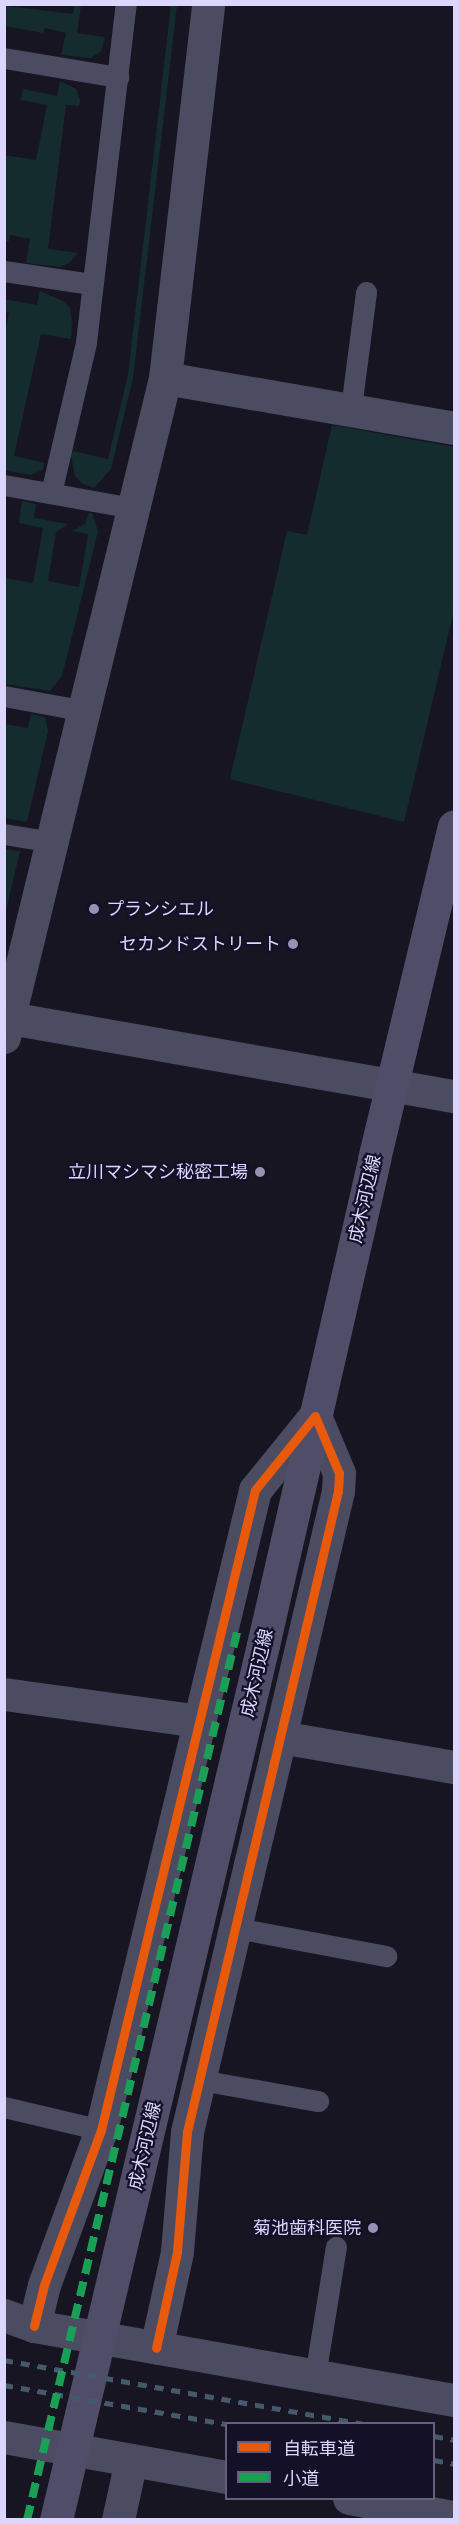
<!DOCTYPE html>
<html>
<head>
<meta charset="utf-8">
<style>
  body { margin:0 }
  #map { position:relative; width:459px; height:2524px; overflow:hidden; background:#181522; font-family:"Nunito Sans","Noto Sans JP",sans-serif }
  div>[style] { position:absolute }
  .green>* { inset:0; background:#142c2d }
  .service>* { height:21px; margin:-10.5px; padding:0 10.5px; transform-origin:10.5px; border-radius:10.5px; background:#4b4b62 }
  .minor>* { height:33px; margin:-16.5px; padding:0 16.5px; transform-origin:16.5px; border-radius:16.5px; background:#4b4b62 }
  .tertiary>* { height:33px; margin:-16.5px; padding:0 16.5px; transform-origin:16.5px; border-radius:16.5px; background:#4b4b62 }
  .secondary>* { height:33px; margin:-16.5px; padding:0 16.5px; transform-origin:16.5px; border-radius:16.5px; background:#4f4d68 }
  .rail>* { height:4.5px; margin-top:-2.25px; transform-origin:0; background:repeating-linear-gradient(90deg,#445a6a 0 9px,transparent 0 17px) }
  .quiet>* { height:8px; margin-top:-4px; transform-origin:0; background:repeating-linear-gradient(90deg,#1a9f57 0 15px,transparent 0 23px) }
  .cycleway>* { height:9px; margin:-4.5px; padding:0 4.5px; transform-origin:4.5px; border-radius:4.5px; background:#e8590c }
  .dots>* { width:16px; height:16px; translate:-50% -50%; box-sizing:border-box; border:3px solid #141027; border-radius:50% }
  span { translate:-50% -50%; white-space:nowrap; text-align:center; line-height:1.15; -webkit-text-stroke:4.5px #141027; paint-order:stroke }
  .poi-label { font-size:18px; color:#dad6fe }
  .left { translate:0 -50%; text-align:left }
  .right { translate:-100% -50%; text-align:right }
  .street-label { font-size:18px; color:#dad6fe }
  .frame { position:absolute; inset:0; border:6px solid #dad6fe; pointer-events:none }
  .legend { position:absolute; left:225px; top:2422px; width:210px; height:78px; box-sizing:border-box; background:#141027; border:2px solid #635f7d; margin:0; padding:8px 10px; list-style:none; font-size:18px; color:#dad6fe }
  .legend li { display:flex; align-items:center; gap:12px; height:30px }
  .legend b { width:30px; border:2px solid #635f7d }
</style>
</head>
<body>
<div id="map">
  <div class="green">
    <i style="clip-path:polygon(75px 5px,81px 5px,77px 33px,105px 37px,101px 51px,91px 58px,61px 55px,66px 33px,45px 28px,43px 33px,5px 26px,5px 6px,73px 14px)"></i>
    <i style="clip-path:polygon(171px 5px,177px 5px,133px 378px,111px 469px,94px 488px,83px 484px,75px 476px,71px 455px,73px 451px,108px 459px,128px 375px)"></i>
    <i style="clip-path:polygon(60px 81px,76px 89px,80px 100px,79px 106px,66px 105px,48px 249px,78px 253px,69px 263px,60px 267px,26px 263px,30px 239px,10px 235px,9px 241px,5px 241px,4px 155px,36px 160px,47px 105px,21px 100px,23px 89px,57px 96px)"></i>
    <i style="clip-path:polygon(40px 291px,63px 301px,70px 308px,72px 321px,71px 339px,41px 334px,14px 456px,45px 463px,42px 470px,31px 475px,5px 470px,4px 339px,9px 313px,5px 312px,4px 299px,37px 305px)"></i>
    <i style="clip-path:polygon(332px 425px,454px 447px,454px 610px,404px 822px,230px 779px,287px 531px,307px 535px)"></i>
    <i style="clip-path:polygon(22px 501px,36px 504px,34px 518px,68px 524px,56px 532px,48px 581px,79px 587px,88px 534px,72px 531px,85px 524px,89px 513px,92px 513px,98px 531px,62px 676px,50px 691px,5px 684px,5px 578px,33px 583px,43px 528px,19px 523px)"></i>
    <i style="clip-path:polygon(31px 714px,45px 717px,48px 731px,27px 822px,5px 818px,4px 724px,28px 728px)"></i>
    <i style="clip-path:polygon(5px 849px,20px 851px,5px 915px,4px 849px)"></i>
  </div>
  <div class="service">
    <i style="left:4px;top:58px;width:116px;rotate:9.5deg"></i>
    <i style="left:4px;top:271px;width:88px;rotate:8.5deg"></i>
    <i style="left:351px;top:408px;width:117px;rotate:-82.6deg"></i>
    <i style="left:4px;top:485px;width:131px;rotate:10.1deg"></i>
    <i style="left:51px;top:493px;width:155px;rotate:-76.9deg"></i>
    <i style="left:86px;top:342px;width:340px;rotate:-83.3deg"></i>
    <i style="left:4px;top:696px;width:82px;rotate:10.5deg"></i>
    <i style="left:4px;top:834px;width:50px;rotate:9.3deg"></i>
    <i style="left:236px;top:1928px;width:153px;rotate:10.6deg"></i>
    <i style="left:200px;top:2080px;width:120px;rotate:10.1deg"></i>
    <i style="left:4px;top:2107px;width:100px;rotate:13.3deg"></i>
    <i style="left:315px;top:2376px;width:131px;rotate:-80.8deg"></i>
  </div>
  <div class="minor">
    <i style="left:165px;top:378px;width:293px;rotate:9.8deg"></i>
    <i style="left:4px;top:1037px;width:678px;rotate:-76.27deg"></i>
    <i style="left:165px;top:378px;width:376px;rotate:-83.4deg"></i>
    <i style="left:4px;top:1694px;width:196px;rotate:7.9deg"></i>
    <i style="left:280px;top:1737px;width:177px;rotate:9.8deg"></i>
    <i style="left:4px;top:2315px;width:32px;rotate:20deg"></i>
    <i style="left:34px;top:2326px;width:426px;rotate:10deg"></i>
    <i style="left:34px;top:2326px;width:42px;rotate:-76.3deg"></i>
    <i style="left:44px;top:2285px;width:165px;rotate:-69.8deg"></i>
    <i style="left:101px;top:2130px;width:658px;rotate:-76.47deg"></i>
    <i style="left:255px;top:1490px;width:95px;rotate:-51deg"></i>
    <i style="left:315px;top:1416px;width:62px;rotate:67.2deg"></i>
    <i style="left:339px;top:1473px;width:18px;rotate:93deg"></i>
    <i style="left:338px;top:1491px;width:659px;rotate:103.26deg"></i>
    <i style="left:187px;top:2132px;width:120px;rotate:94.8deg"></i>
    <i style="left:177px;top:2252px;width:98px;rotate:102.3deg"></i>
    <i style="left:4px;top:2437px;width:226px;rotate:10.2deg"></i>
    <i style="left:349px;top:2498px;width:107px;rotate:10.3deg"></i>
    <i style="left:118px;top:2520px;width:61px;rotate:-77.8deg"></i>
  </div>
  <div class="tertiary">
    <i style="left:4px;top:1017px;width:457px;rotate:10deg"></i>
  </div>
  <div class="secondary">
    <i style="left:56px;top:2520px;width:899px;rotate:-76.69deg"></i>
    <i style="left:263px;top:1645px;width:499px;rotate:-77.1deg"></i>
    <i style="left:374px;top:1159px;width:342px;rotate:-76.5deg"></i>
  </div>
  <div class="rail">
    <i style="left:4px;top:2360px;width:364px;rotate:10.1deg"></i>
    <i style="left:4px;top:2385px;width:225px;rotate:10deg"></i>
    <i style="left:434px;top:2436px;width:20px;rotate:11deg"></i>
    <i style="left:434px;top:2460px;width:20px;rotate:11deg"></i>
  </div>
  <div class="quiet">
    <i style="left:27px;top:2520px;width:917px;rotate:-76.69deg"></i>
  </div>
  <div class="cycleway">
    <i style="left:34px;top:2326px;width:42px;rotate:-76.3deg"></i>
    <i style="left:44px;top:2285px;width:165px;rotate:-69.8deg"></i>
    <i style="left:101px;top:2130px;width:658px;rotate:-76.47deg"></i>
    <i style="left:255px;top:1490px;width:95px;rotate:-51deg"></i>
    <i style="left:315px;top:1416px;width:62px;rotate:67.2deg"></i>
    <i style="left:339px;top:1473px;width:18px;rotate:93deg"></i>
    <i style="left:338px;top:1491px;width:659px;rotate:103.26deg"></i>
    <i style="left:187px;top:2132px;width:120px;rotate:94.8deg"></i>
    <i style="left:177px;top:2252px;width:98px;rotate:102.3deg"></i>
  </div>
  <div class="dots">
    <i style="left:94px;top:909px;background:#9692b1"></i>
    <i style="left:293px;top:944px;background:#9692b1"></i>
    <i style="left:260px;top:1172px;background:#9692b1"></i>
    <i style="left:373px;top:2228px;background:#9692b1"></i>
  </div>
  <div class="poi-label">
    <span class="left" style="left:106px;top:909px">プランシエル</span>
    <span class="right" style="left:281px;top:944px">セカンドストリート</span>
    <span class="right" style="left:248px;top:1172px">立川マシマシ秘密工場</span>
    <span class="right" style="left:361px;top:2228px">菊池歯科医院</span>
  </div>
  <div class="street-label">
    <span style="left:365px;top:1199px;rotate:-77deg">成木河辺線</span>
    <span style="left:257px;top:1673px;rotate:-77deg">成木河辺線</span>
    <span style="left:145px;top:2146px;rotate:-77deg">成木河辺線</span>
  </div>
  <div class="frame"></div>
  <ul class="legend">
  <li><b style="height:8px;background:#e8590c"></b>自転車道</li>
  <li><b style="height:8px;background:#1a9f57"></b>小道</li>
  </ul>
</div>
</body>
</html>
